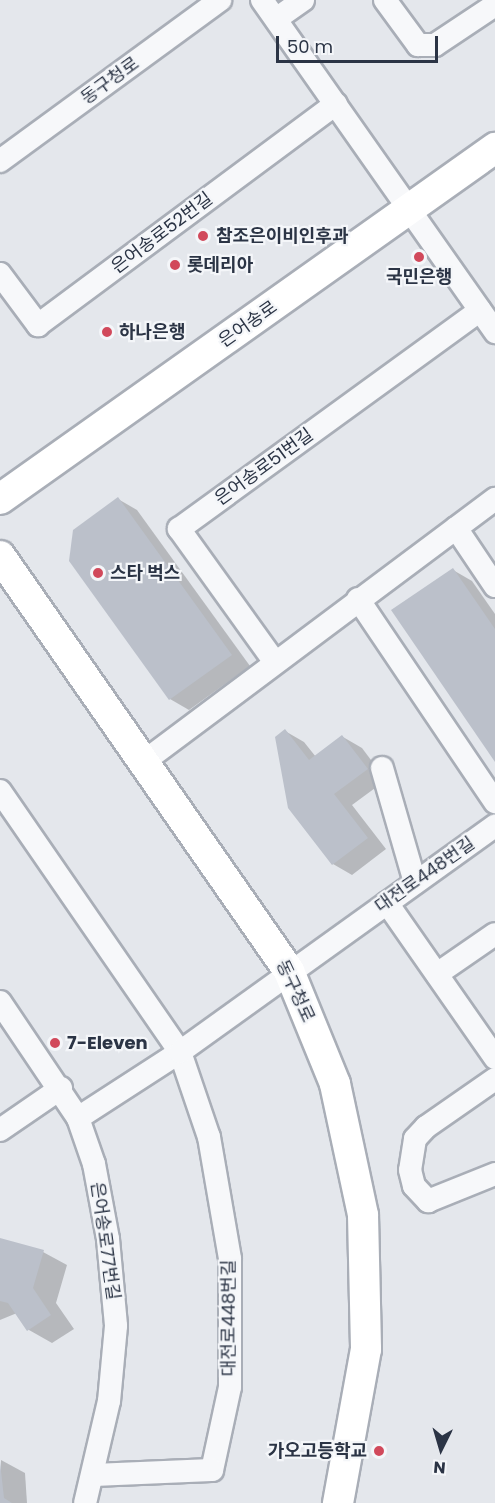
<!DOCTYPE html>
<html>
<head>
<meta charset="utf-8">
<style>
  body { margin:0 }
  #map { position:relative; width:495px; height:1503px; overflow:hidden; background:#e4e7ec; font-family:Poppins,"Noto Sans KR",sans-serif }
  div>[style] { position:absolute }
  .shadow>* { inset:0; background:#0003 }
  .building>* { inset:0; background:#bbc0ca }
  .roads { filter:drop-shadow(2px 0 #a9aeb7) drop-shadow(-2px 0 #a9aeb7) drop-shadow(0 2px #a9aeb7) drop-shadow(0 -2px #a9aeb7) }
  .minor>* { height:22px; margin:-11px; padding:0 11px; transform-origin:11px; border-radius:11px; background:#f7f8fa }
  .major>* { height:30px; margin:-15px; padding:0 15px; transform-origin:15px; border-radius:15px; background:#fff }
  .dots>* { width:16px; height:16px; translate:-50% -50%; box-sizing:border-box; border:3px solid #f4f6f9; border-radius:50% }
  span { translate:-50% -50%; white-space:nowrap; text-align:center; line-height:1.15; -webkit-text-stroke:4.5px #f4f6f9; paint-order:stroke }
  .street-label { font-size:18px; color:#2b3445 }
  .poi-label { font-size:18px; color:#2b3445; font-weight:700 }
  .left { translate:0 -50%; text-align:left }
  .right { translate:-100% -50%; text-align:right }
  .north { position:absolute; left:411px; top:1419px; width:60px; height:60px; -webkit-text-stroke:4px #f4f6f9; paint-order:stroke; rotate:185deg; font-size:16px; font-weight:700; line-height:24px; text-align:center; color:#2b3445 }
  .north::after { content:''; display:block; margin:auto; width:21px; height:27px; background:#2b3445; clip-path:polygon(50% 0,100% 100%,50% 72%,0 100%) }
  .scale { position:absolute; left:276px; top:36px; width:162px; height:27px; box-sizing:border-box; border:3px solid #2b3445; border-top:0; padding-left:8px; font-size:18px; line-height:21px; white-space:nowrap; color:#2b3445; -webkit-text-stroke:4px #f4f6f9; paint-order:stroke }
</style>
</head>
<body>
<div id="map">
  <div class="shadow">
    <i style="clip-path:polygon(118px 499px,137px 510px,250px 666px,189px 710px,170px 699px)"></i>
    <i style="clip-path:polygon(453px 570px,472px 581px,495px 614px,495px 760px)"></i>
    <i style="clip-path:polygon(285px 731px,304px 742px,316px 757px,343px 737px,362px 748px,386px 780px,352px 805px,386px 849px,352px 875px,333px 864px)"></i>
    <i style="clip-path:polygon(0 1240px,43px 1252px,67px 1265px,56px 1303px,74px 1329px,52px 1343px,29px 1330px,17px 1313px,0 1320px)"></i>
    <i style="clip-path:polygon(1px 1460px,25px 1473px,27px 1503px,0 1503px)"></i>
  </div>
  <div class="building">
    <i style="clip-path:polygon(118px 497px,232px 655px,169px 700px,69px 561px,73px 530px)"></i>
    <i style="clip-path:polygon(453px 568px,495px 629px,495px 762px,391px 610px)"></i>
    <i style="clip-path:polygon(285px 729px,309px 760px,342px 735px,368px 769px,334px 794px,368px 838px,332px 865px,288px 808px,275px 737px)"></i>
    <i style="clip-path:polygon(0 1238px,44px 1250px,33px 1288px,51px 1315px,27px 1331px,8px 1303px,0 1301px)"></i>
    <i style="clip-path:polygon(0 1462px,4px 1498px,12px 1503px,0 1503px)"></i>
  </div>
  <div class="roads">
    <div class="minor">
      <i style="left:262px;top:0;width:406px;rotate:54.9deg"></i>
      <i style="left:385px;top:0;width:56px;rotate:53.7deg"></i>
      <i style="left:418px;top:45px;width:17px"></i>
      <i style="left:435px;top:45px;width:72px;rotate:-33.7deg"></i>
      <i style="left:276px;top:19px;width:33px;rotate:-35deg"></i>
      <i style="left:0;top:161px;width:273px;rotate:-36.2deg"></i>
      <i style="left:0;top:274px;width:64px;rotate:53.3deg"></i>
      <i style="left:38px;top:325px;width:371px;rotate:-36.6deg"></i>
      <i style="left:456px;top:528px;width:70px;rotate:56.1deg"></i>
      <i style="left:358px;top:599px;width:245px;rotate:56deg"></i>
      <i style="left:274px;top:661px;width:163px;rotate:-125.7deg"></i>
      <i style="left:179px;top:529px;width:372px;rotate:-36deg"></i>
      <i style="left:142px;top:763px;width:441px;rotate:-36.8deg"></i>
      <i style="left:382px;top:768px;width:119px;rotate:73.9deg"></i>
      <i style="left:0;top:791px;width:317px;rotate:55.4deg"></i>
      <i style="left:180px;top:1052px;width:90px;rotate:71.2deg"></i>
      <i style="left:209px;top:1137px;width:124px;rotate:80.2deg"></i>
      <i style="left:230px;top:1259px;width:128px;rotate:90deg"></i>
      <i style="left:230px;top:1387px;width:85px;rotate:102.2deg"></i>
      <i style="left:212px;top:1470px;width:119px;rotate:177.6deg"></i>
      <i style="left:387px;top:903px;width:189px;rotate:55.1deg"></i>
      <i style="left:437px;top:974px;width:70px;rotate:-34.6deg"></i>
      <i style="left:0;top:1002px;width:140px;rotate:56.1deg"></i>
      <i style="left:78px;top:1118px;width:49px;rotate:70.8deg"></i>
      <i style="left:94px;top:1164px;width:76px;rotate:79.4deg"></i>
      <i style="left:108px;top:1239px;width:87px;rotate:84.7deg"></i>
      <i style="left:116px;top:1326px;width:75px;rotate:95.3deg"></i>
      <i style="left:109px;top:1401px;width:105px;rotate:103.2deg"></i>
      <i style="left:495px;top:1079px;width:84px;rotate:145.2deg"></i>
      <i style="left:426px;top:1127px;width:16px;rotate:133deg"></i>
      <i style="left:415px;top:1139px;width:31px;rotate:99deg"></i>
      <i style="left:410px;top:1170px;width:16px;rotate:76deg"></i>
      <i style="left:414px;top:1186px;width:21px;rotate:47deg"></i>
      <i style="left:428px;top:1201px;width:72px;rotate:-21.9deg"></i>
      <i style="left:78px;top:1118px;width:121px;rotate:-32.9deg"></i>
      <i style="left:180px;top:1052px;width:388px;rotate:-35.7deg"></i>
      <i style="left:0;top:1130px;width:74px;rotate:-34.5deg"></i>
    </div>
    <div class="major">
      <i style="left:0;top:499px;width:607px;rotate:-35.34deg"></i>
      <i style="left:0;top:556px;width:506px;rotate:55.15deg"></i>
      <i style="left:289px;top:971px;width:122px;rotate:67.8deg"></i>
      <i style="left:335px;top:1084px;width:134px;rotate:77.9deg"></i>
      <i style="left:363px;top:1215px;width:134px;rotate:88.7deg"></i>
      <i style="left:366px;top:1349px;width:157px;rotate:100.3deg"></i>
    </div>
  </div>
  <div class="dots">
    <i style="left:203px;top:236px;background:#d1495b"></i>
    <i style="left:419px;top:257px;background:#d1495b"></i>
    <i style="left:175px;top:265px;background:#d1495b"></i>
    <i style="left:107px;top:332px;background:#d1495b"></i>
    <i style="left:98px;top:573px;background:#d1495b"></i>
    <i style="left:55px;top:1043px;background:#d1495b"></i>
    <i style="left:379px;top:1451px;background:#d1495b"></i>
  </div>
  <div class="street-label">
    <span style="left:110px;top:81px;rotate:-36deg">동구청로</span>
    <span style="left:162px;top:233px;rotate:-37deg">은어송로52번길</span>
    <span style="left:248px;top:324px;rotate:-35deg">은어송로</span>
    <span style="left:264px;top:467px;rotate:-36deg">은어송로51번길</span>
    <span style="left:425px;top:875px;rotate:-35deg">대전로448번길</span>
    <span style="left:295px;top:991px;rotate:65deg">동구청로</span>
    <span style="left:105px;top:1241px;rotate:82deg">은어송로77번길</span>
    <span style="left:229px;top:1318px;rotate:-90deg">대전로448번길</span>
  </div>
  <div class="poi-label">
    <span class="left" style="left:216px;top:236px">참조은이비인후과</span>
    <span class="left" style="left:187px;top:265px">롯데리아</span>
    <span style="left:419px;top:277px">국민은행</span>
    <span class="left" style="left:119px;top:332px">하나은행</span>
    <span class="left" style="left:110px;top:573px">스타 벅스</span>
    <span class="left" style="left:67px;top:1043px">7-Eleven</span>
    <span class="right" style="left:367px;top:1451px">가오고등학교</span>
  </div>
  <div class="north">N</div>
  <div class="scale">50 m</div>
</div>
</body>
</html>
